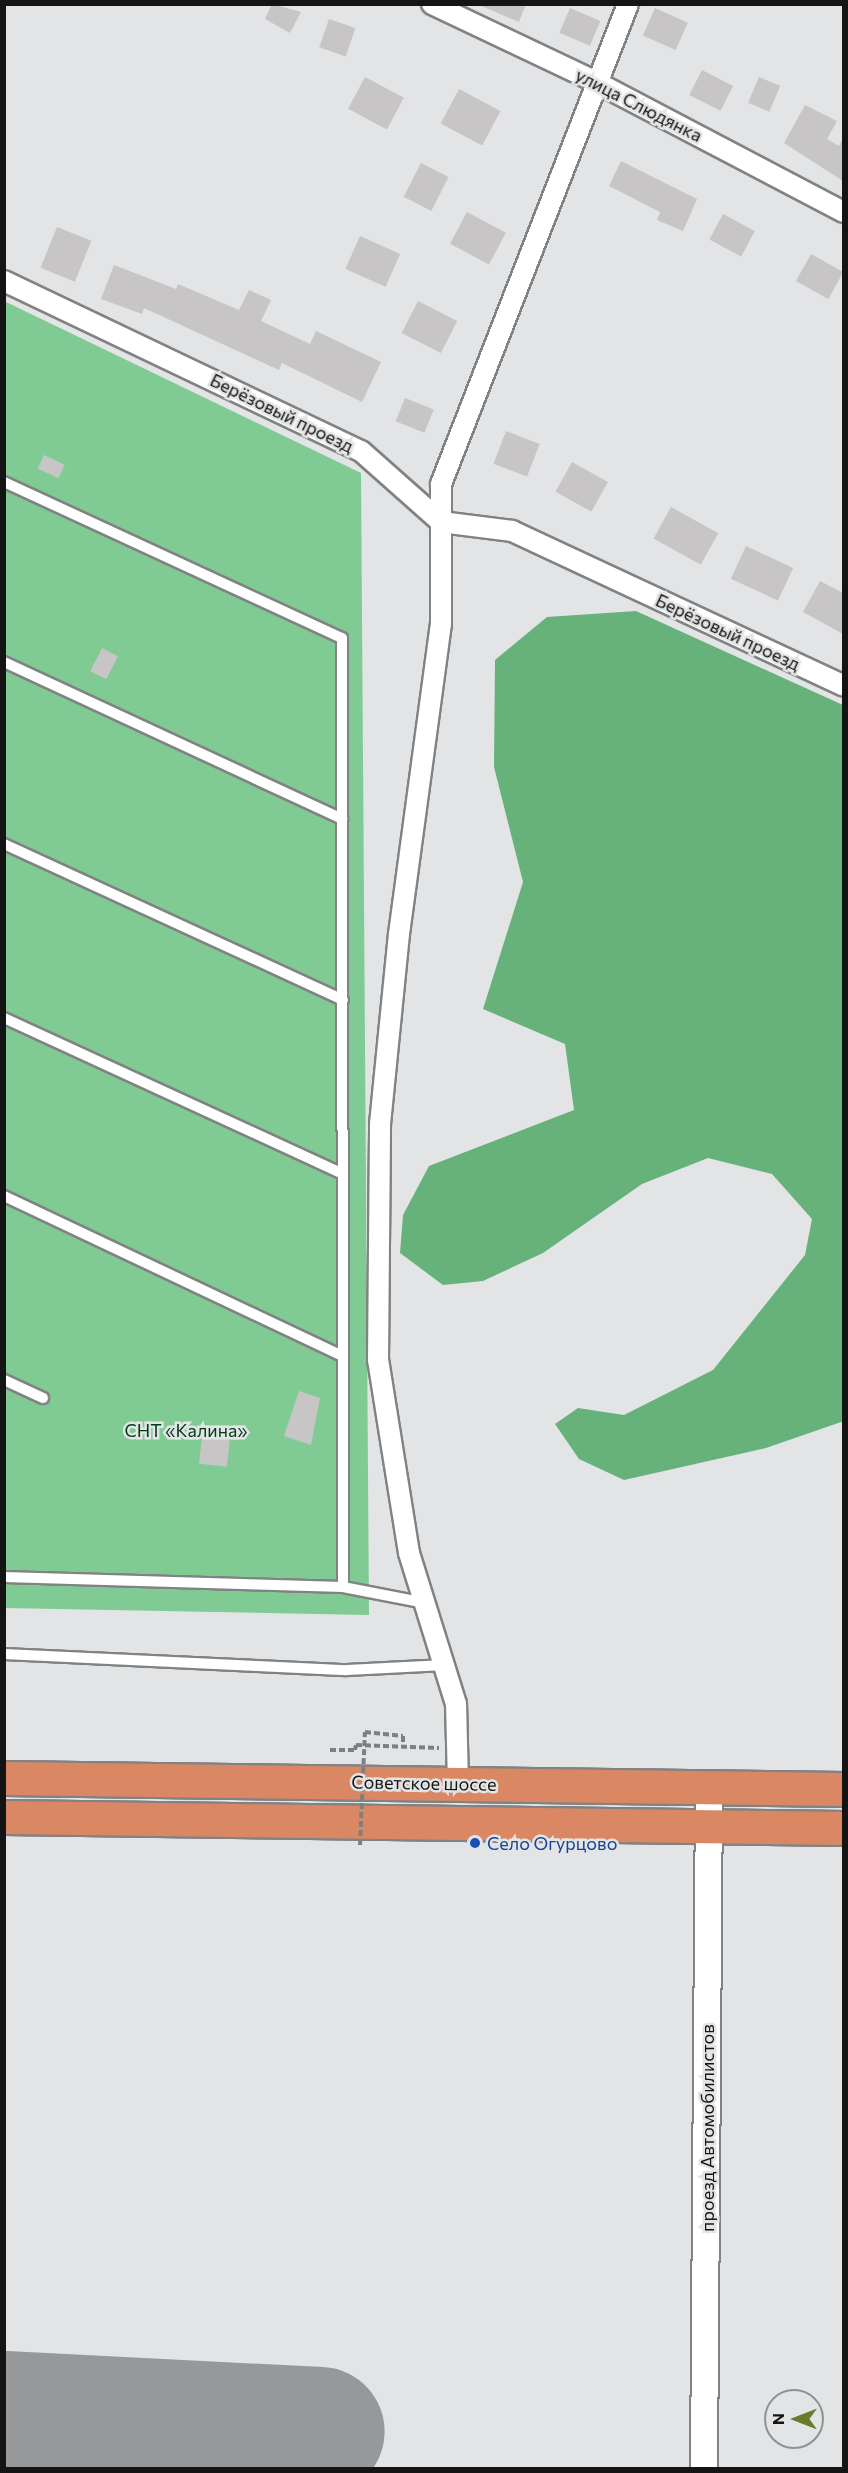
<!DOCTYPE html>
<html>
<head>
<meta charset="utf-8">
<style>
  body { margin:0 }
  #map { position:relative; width:848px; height:2473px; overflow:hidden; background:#e3e4e5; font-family:Commissioner,sans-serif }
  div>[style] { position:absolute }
  .green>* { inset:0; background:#80cb93 }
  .forest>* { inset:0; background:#67b27b }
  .runway>* { height:129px; margin:-64.5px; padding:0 64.5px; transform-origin:64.5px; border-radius:64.5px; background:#979899 }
  .building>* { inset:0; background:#c7c5c5; transform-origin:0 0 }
  .path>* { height:4px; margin-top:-2px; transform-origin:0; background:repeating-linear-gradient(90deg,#7e7f80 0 6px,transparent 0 9px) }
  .roads { filter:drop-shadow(2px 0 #818283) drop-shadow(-2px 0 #818283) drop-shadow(0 2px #818283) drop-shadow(0 -2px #818283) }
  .service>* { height:10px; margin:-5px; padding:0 5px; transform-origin:5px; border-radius:5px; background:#fff }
  .minor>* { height:20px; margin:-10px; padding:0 10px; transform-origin:10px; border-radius:10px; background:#fff }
  .tertiary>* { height:26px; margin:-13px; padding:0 13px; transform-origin:13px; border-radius:13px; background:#fff }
  .trunk>* { height:33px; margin:-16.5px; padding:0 16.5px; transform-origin:16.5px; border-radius:16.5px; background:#da8864 }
  .path-bridge>* { height:4px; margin-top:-2px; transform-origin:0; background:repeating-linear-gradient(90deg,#7e7f80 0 6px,transparent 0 9px) }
  .dots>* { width:16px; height:16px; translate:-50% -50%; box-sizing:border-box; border:3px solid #e3e4e5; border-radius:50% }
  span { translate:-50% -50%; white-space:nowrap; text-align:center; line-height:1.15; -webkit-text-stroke:5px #e3e4e5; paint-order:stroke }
  .street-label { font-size:18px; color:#141415 }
  .park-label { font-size:18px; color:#003b18 }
  .transit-label { font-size:18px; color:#164399 }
  .left { translate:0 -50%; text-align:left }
  .frame { position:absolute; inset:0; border:6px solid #141415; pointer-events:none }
  .north { position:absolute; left:764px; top:2389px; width:60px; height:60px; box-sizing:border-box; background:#e3e4e5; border:2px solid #909192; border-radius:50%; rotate:270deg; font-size:16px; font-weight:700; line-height:24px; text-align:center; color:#141415 }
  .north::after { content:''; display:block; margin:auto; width:21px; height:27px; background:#677c2d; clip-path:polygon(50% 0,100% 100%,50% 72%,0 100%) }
</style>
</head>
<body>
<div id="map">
  <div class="green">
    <i style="clip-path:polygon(4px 301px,361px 473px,369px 1615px,5px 1608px)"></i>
  </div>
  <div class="forest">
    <i style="clip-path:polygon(636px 611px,843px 705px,844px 1421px,766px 1448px,624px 1480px,579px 1459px,555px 1424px,578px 1408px,624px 1415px,713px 1370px,805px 1255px,812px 1219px,772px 1174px,708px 1158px,642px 1184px,543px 1253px,483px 1281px,443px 1285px,400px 1253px,403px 1215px,429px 1166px,574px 1110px,565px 1044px,483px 1009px,523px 882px,494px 767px,495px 660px,547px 617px)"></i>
  </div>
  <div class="runway">
    <i style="left:4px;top:2415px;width:316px;rotate:2.9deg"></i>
  </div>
  <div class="building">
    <i style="clip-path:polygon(272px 4px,301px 12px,290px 33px,265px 19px)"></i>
    <i style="clip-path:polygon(477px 4px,526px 4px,519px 22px)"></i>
    <i style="left:570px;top:8px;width:33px;height:27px;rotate:23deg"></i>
    <i style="left:655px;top:8px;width:36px;height:30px;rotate:24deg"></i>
    <i style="left:329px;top:19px;width:28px;height:30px;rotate:19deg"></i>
    <i style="left:702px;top:70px;width:35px;height:28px;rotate:27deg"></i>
    <i style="left:365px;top:77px;width:44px;height:36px;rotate:28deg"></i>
    <i style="left:759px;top:77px;width:23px;height:28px;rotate:23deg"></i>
    <i style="left:459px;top:89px;width:47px;height:39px;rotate:28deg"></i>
    <i style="clip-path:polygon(805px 105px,837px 121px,827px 139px,839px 146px,843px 138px,843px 181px,784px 143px)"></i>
    <i style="clip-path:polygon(621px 161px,697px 199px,683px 231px,657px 220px,660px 212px,609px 186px)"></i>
    <i style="left:421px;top:163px;width:31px;height:38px;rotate:27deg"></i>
    <i style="left:467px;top:212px;width:44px;height:36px;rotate:28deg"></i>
    <i style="left:723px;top:214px;width:36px;height:29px;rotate:28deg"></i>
    <i style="left:57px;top:227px;width:37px;height:44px;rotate:22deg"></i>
    <i style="left:360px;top:236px;width:44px;height:36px;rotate:24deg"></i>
    <i style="left:811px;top:254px;width:37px;height:31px;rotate:29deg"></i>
    <i style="clip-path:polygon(114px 265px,176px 289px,178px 284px,239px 310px,249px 290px,271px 300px,261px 321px,310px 344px,316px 331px,381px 362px,362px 402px,282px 363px,279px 370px,144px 308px,142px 314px,101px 299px)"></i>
    <i style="left:418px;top:301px;width:44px;height:36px;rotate:27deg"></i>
    <i style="left:405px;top:398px;width:31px;height:25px;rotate:22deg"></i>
    <i style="left:506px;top:431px;width:36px;height:35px;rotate:21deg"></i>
    <i style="left:44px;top:455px;width:23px;height:15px;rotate:25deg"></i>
    <i style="left:572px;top:462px;width:41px;height:34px;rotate:29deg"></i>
    <i style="left:671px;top:507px;width:54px;height:36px;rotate:29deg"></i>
    <i style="left:746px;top:546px;width:52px;height:36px;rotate:25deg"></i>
    <i style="clip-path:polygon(820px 581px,843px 593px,843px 634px,803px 612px)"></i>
    <i style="left:102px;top:648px;width:18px;height:26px;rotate:27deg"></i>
    <i style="clip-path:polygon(299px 1391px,320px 1398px,311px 1445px,284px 1436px)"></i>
    <i style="left:202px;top:1436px;width:28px;height:28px;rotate:6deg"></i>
  </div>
  <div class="path">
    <i style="left:365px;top:1732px;width:38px;rotate:6deg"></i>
    <i style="left:403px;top:1736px;width:12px;rotate:90deg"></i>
    <i style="left:330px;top:1750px;width:25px"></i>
    <i style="left:355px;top:1750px;width:5px;rotate:-79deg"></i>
    <i style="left:356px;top:1745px;width:83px;rotate:2.1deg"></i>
  </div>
  <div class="roads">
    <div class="service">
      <i style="left:4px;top:482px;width:372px;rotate:24.8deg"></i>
      <i style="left:342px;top:638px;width:949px;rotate:89.94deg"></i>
      <i style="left:343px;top:1587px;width:84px;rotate:11deg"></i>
      <i style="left:4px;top:662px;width:373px;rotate:24.9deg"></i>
      <i style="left:4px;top:844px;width:373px;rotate:24.7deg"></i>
      <i style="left:4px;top:1018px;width:373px;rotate:24.7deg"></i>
      <i style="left:4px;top:1196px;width:375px;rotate:25.3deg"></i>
      <i style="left:4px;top:1380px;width:43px;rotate:24.8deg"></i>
      <i style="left:4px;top:1577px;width:339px;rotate:1.7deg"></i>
      <i style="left:4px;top:1654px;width:343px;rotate:2.7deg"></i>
      <i style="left:347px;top:1670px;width:98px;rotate:-2.9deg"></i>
    </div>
    <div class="minor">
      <i style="left:432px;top:4px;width:179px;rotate:25.4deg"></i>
      <i style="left:594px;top:81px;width:282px;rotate:27.7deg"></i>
      <i style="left:4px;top:281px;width:395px;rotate:25.5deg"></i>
      <i style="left:361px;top:451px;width:107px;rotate:41.6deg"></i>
      <i style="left:441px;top:522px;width:72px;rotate:7.2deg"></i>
      <i style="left:512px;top:531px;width:366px;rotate:25deg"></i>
      <i style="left:458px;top:1784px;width:80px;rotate:-91.4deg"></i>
      <i style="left:456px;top:1704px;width:158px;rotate:-107.3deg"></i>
      <i style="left:409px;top:1553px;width:195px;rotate:-99.1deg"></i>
      <i style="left:378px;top:1360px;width:236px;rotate:-89.5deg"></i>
      <i style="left:380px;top:1124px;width:191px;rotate:-84.3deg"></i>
      <i style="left:399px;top:934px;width:313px;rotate:-82.3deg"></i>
      <i style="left:441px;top:624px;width:140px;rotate:-90deg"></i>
      <i style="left:441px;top:484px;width:515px;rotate:-68.71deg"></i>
    </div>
    <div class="tertiary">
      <i style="left:704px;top:2468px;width:680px;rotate:-89.58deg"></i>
    </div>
    <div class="trunk">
      <i style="left:4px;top:1778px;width:840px;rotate:0.75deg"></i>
      <i style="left:4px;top:1817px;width:840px;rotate:0.75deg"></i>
    </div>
  </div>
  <div class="path-bridge">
    <i style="left:360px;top:1845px;width:113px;rotate:-87.5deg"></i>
  </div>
  <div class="dots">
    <i style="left:475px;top:1843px;background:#1a4fb4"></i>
  </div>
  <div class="street-label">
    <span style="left:639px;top:105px;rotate:27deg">улица Слюдянка</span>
    <span style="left:282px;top:413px;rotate:26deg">Берёзовый проезд</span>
    <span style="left:728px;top:632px;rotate:25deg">Берёзовый проезд</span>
    <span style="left:424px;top:1783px;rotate:1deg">Советское шоссе</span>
    <span style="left:707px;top:2128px;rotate:-90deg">проезд Автомобилистов</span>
  </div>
  <div class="park-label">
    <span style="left:186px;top:1430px">СНТ «Калина»</span>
  </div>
  <div class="transit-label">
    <span class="left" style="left:487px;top:1843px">Село Огурцово</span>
  </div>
  <div class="frame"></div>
  <div class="north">N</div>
</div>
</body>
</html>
